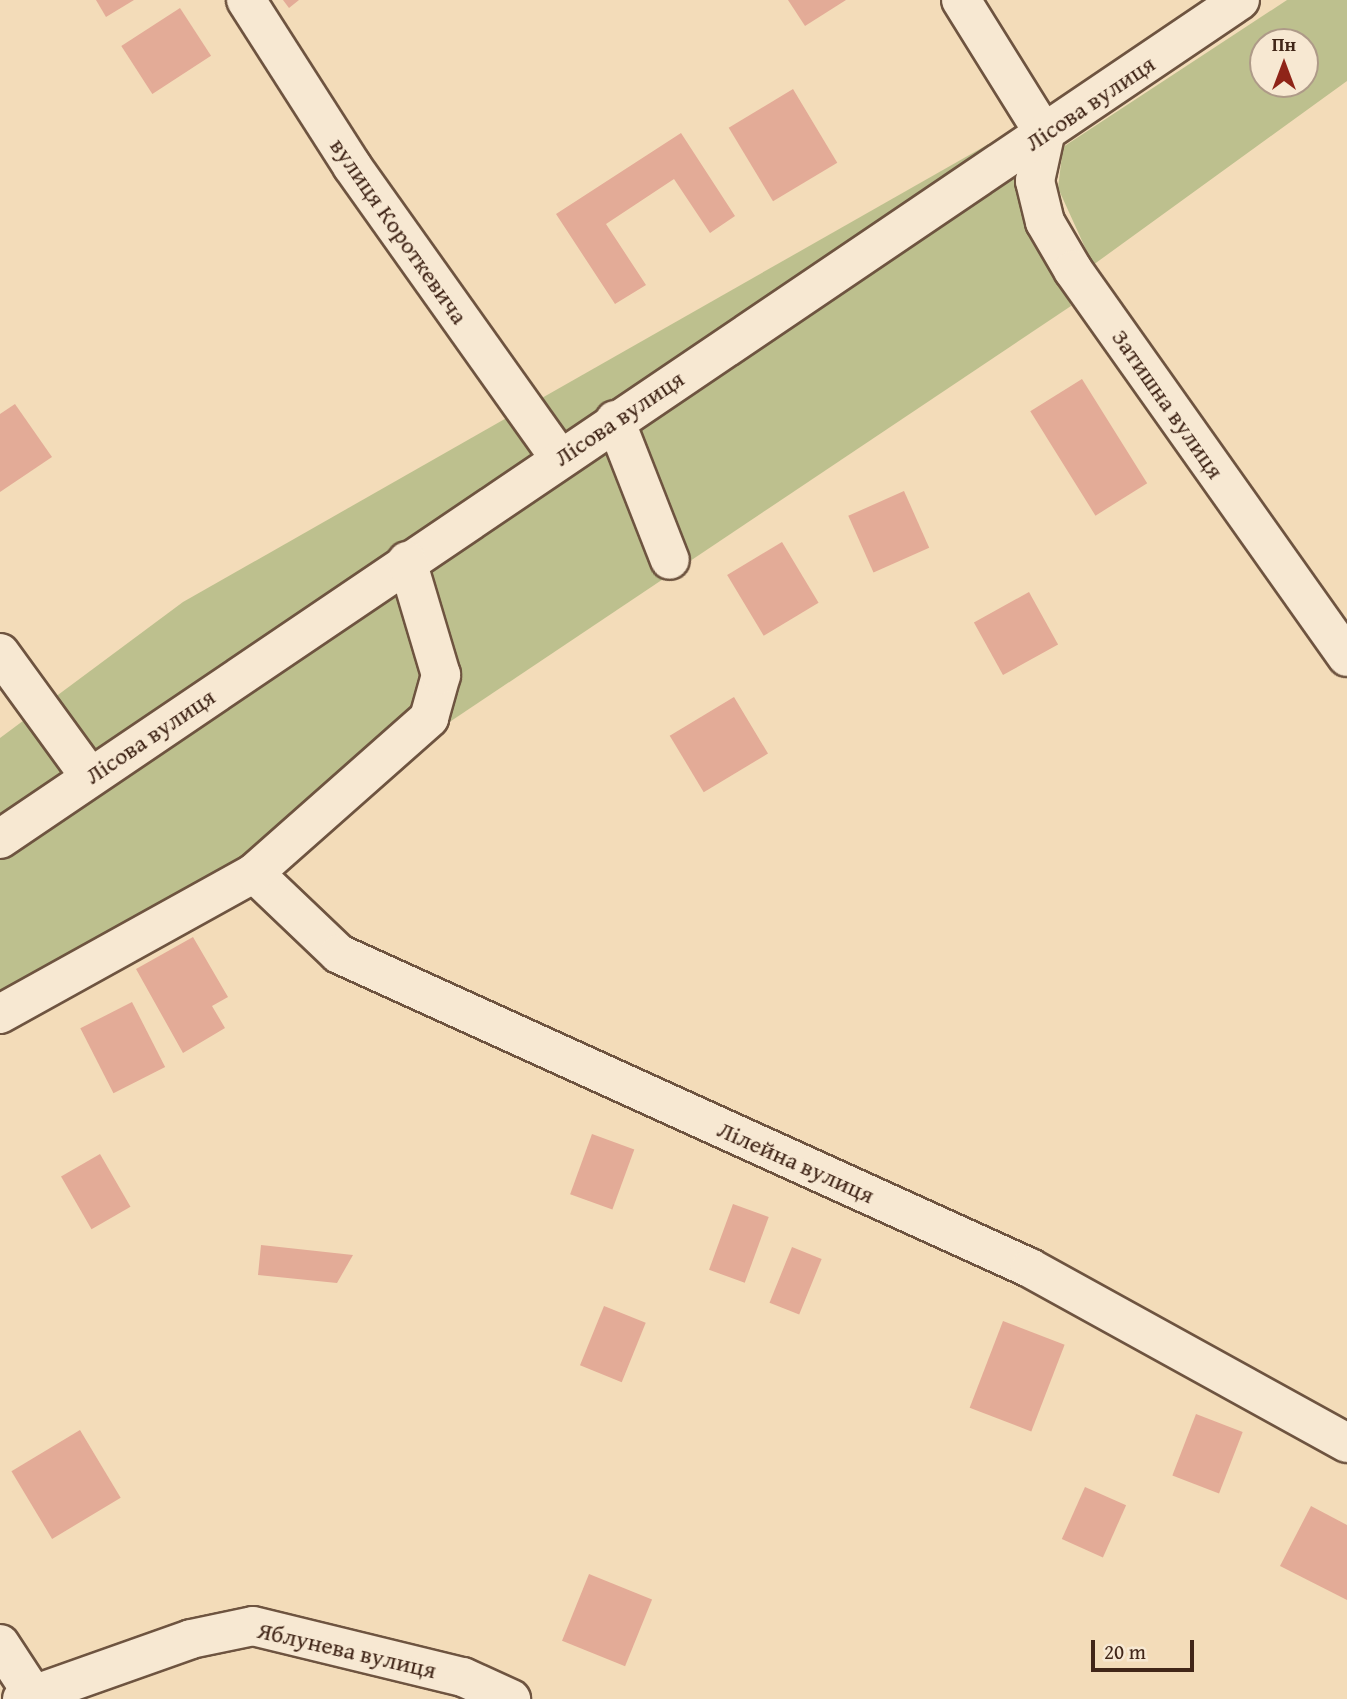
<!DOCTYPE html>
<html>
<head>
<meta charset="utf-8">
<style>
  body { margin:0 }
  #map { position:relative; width:1347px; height:1699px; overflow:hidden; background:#f3dcb9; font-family:"Gentium Book Plus",serif }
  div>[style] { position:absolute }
  .green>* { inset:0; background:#bdc08e }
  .building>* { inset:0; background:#e3ab97; transform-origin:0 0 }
  .roads { filter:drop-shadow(2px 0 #6e5440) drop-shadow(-2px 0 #6e5440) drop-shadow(0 2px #6e5440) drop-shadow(0 -2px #6e5440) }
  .minor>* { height:38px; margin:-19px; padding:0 19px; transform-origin:19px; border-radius:19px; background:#f7e8d2 }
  span { translate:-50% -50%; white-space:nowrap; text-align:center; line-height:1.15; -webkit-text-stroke:5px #f7e8d2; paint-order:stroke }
  .street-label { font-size:24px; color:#412618 }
  .north { position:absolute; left:1249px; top:28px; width:70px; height:70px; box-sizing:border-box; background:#f7e8d2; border:2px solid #ae9a88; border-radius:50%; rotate:0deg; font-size:19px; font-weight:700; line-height:28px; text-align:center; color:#412618 }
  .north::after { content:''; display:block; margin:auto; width:24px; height:32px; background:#8f2418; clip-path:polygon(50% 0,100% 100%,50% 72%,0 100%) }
  .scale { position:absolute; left:1091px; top:1640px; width:103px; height:32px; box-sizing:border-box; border:4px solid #412618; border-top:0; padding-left:9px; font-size:21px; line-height:24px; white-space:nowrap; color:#412618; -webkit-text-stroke:5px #f7e8d2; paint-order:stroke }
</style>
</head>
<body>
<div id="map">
  <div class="green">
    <i style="clip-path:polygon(evenodd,1287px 0,1347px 0,1347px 81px,1093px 265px,1058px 188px,1063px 147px,1287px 0,1263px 42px,1305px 42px,1305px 84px,1263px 84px,1263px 42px)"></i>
    <i style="clip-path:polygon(1008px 133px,1071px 306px,0 1023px,0 738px,183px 602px)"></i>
  </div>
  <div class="building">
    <i style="clip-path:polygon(96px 0,134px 0,106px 17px)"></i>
    <i style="clip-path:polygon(283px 0,299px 0,289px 8px)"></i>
    <i style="clip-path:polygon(788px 0,846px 0,805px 26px)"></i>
    <i style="left:180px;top:8px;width:57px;height:70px;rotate:57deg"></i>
    <i style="left:793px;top:89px;width:86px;height:75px;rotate:59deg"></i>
    <i style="clip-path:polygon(681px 133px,735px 216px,710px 233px,674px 179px,606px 224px,646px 285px,615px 304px,556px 214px)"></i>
    <i style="left:1082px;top:379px;width:123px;height:61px;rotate:58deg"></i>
    <i style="clip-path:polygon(15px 404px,52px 457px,0 492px,0 414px)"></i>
    <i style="left:904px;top:491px;width:62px;height:61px;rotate:66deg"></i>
    <i style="left:782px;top:542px;width:71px;height:64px;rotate:59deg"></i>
    <i style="left:1029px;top:592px;width:60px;height:63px;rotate:61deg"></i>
    <i style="left:734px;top:697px;width:66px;height:75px;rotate:59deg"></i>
    <i style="clip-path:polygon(193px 937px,228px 997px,212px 1006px,225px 1028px,183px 1053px,136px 969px)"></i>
    <i style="left:132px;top:1002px;width:73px;height:58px;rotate:63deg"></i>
    <i style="left:592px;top:1134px;width:45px;height:64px;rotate:20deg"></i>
    <i style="left:100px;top:1154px;width:61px;height:45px;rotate:60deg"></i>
    <i style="left:733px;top:1204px;width:38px;height:70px;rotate:20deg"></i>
    <i style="clip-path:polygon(261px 1245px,353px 1255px,337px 1283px,258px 1275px)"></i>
    <i style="left:792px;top:1247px;width:32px;height:60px;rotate:22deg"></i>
    <i style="left:604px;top:1306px;width:45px;height:64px;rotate:22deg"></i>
    <i style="left:1003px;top:1321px;width:66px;height:93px;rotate:21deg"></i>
    <i style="left:1196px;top:1414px;width:50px;height:66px;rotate:21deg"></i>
    <i style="left:80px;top:1430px;width:79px;height:80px;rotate:59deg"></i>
    <i style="left:1085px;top:1487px;width:45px;height:57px;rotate:24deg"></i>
    <i style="clip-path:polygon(1311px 1506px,1347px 1525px,1347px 1600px,1280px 1566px)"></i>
    <i style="left:589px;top:1574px;width:68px;height:72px;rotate:22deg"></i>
  </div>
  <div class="roads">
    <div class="minor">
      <i style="left:246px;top:0;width:197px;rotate:57.4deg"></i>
      <i style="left:352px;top:166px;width:357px;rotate:54.6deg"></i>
      <i style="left:961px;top:0;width:159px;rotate:58.1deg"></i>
      <i style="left:1045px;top:135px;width:47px;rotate:102.3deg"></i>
      <i style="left:1035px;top:181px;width:42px;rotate:76.3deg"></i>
      <i style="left:1045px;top:222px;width:56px;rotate:59.7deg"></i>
      <i style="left:1073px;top:270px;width:474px;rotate:54.7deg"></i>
      <i style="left:615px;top:420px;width:150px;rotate:68.6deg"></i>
      <i style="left:0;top:653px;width:153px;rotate:54deg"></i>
      <i style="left:0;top:839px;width:1497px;rotate:-34.08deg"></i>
      <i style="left:254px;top:873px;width:117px;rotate:43.6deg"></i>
      <i style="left:339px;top:954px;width:759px;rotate:24.44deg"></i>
      <i style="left:1030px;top:1268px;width:362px;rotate:28.9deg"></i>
      <i style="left:0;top:1014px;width:291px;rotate:-29deg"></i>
      <i style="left:254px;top:873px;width:234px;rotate:-41.5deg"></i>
      <i style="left:429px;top:718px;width:45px;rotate:-74.4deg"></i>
      <i style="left:441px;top:675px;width:119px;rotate:-106.6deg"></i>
      <i style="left:0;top:1644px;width:66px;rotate:56.8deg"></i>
      <i style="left:22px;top:1699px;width:179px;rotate:-19.5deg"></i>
      <i style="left:191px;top:1639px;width:63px;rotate:-11.8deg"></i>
      <i style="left:253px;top:1626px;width:216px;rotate:13.7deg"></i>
      <i style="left:463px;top:1677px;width:53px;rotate:24.6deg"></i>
    </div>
  </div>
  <div class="street-label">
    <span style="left:1090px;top:103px;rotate:-34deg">Лісова вулиця</span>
    <span style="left:399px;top:231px;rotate:55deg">вулиця Короткевича</span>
    <span style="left:1168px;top:404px;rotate:55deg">Затишна вулиця</span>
    <span style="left:619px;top:418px;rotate:-34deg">Лісова вулиця</span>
    <span style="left:150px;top:736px;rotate:-34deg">Лісова вулиця</span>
    <span style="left:796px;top:1162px;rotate:24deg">Лілейна вулиця</span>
    <span style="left:347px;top:1650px;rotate:13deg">Яблунева вулиця</span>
  </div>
  <div class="north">Пн</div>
  <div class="scale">20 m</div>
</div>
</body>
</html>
